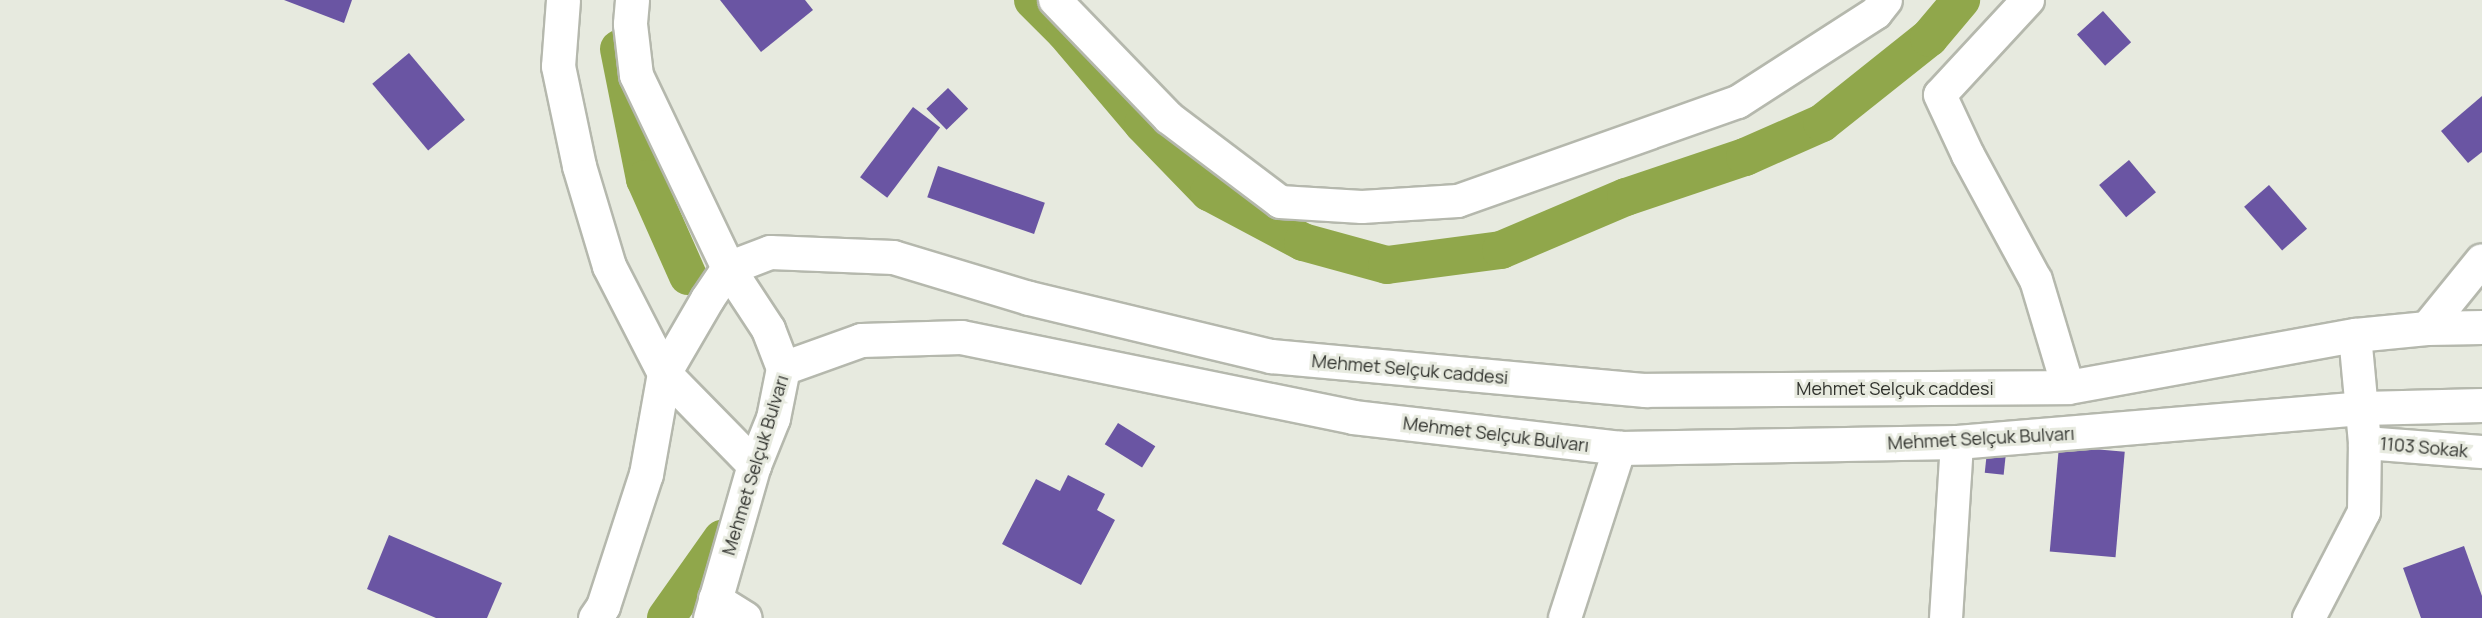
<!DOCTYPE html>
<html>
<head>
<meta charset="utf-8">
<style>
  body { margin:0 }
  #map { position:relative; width:2482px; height:618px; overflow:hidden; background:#e7eadf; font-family:Manrope,sans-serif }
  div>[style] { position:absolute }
  .canal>* { height:38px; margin:-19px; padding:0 19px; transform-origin:19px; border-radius:19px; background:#90a74b }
  .building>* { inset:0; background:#6a55a3; transform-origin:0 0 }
  .roads { filter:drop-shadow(2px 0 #b5b8ad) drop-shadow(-2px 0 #b5b8ad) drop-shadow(0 2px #b5b8ad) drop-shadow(0 -2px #b5b8ad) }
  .minor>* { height:32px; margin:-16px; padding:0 16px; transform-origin:16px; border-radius:16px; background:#fff }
  .secondary>* { height:33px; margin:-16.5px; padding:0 16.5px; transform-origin:16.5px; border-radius:16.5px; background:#fff }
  span { translate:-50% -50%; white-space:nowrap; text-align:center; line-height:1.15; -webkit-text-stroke:6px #e7eadf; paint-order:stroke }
  .street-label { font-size:18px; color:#30322d }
</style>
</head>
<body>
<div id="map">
  <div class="canal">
    <i style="left:1033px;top:0;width:45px;rotate:45deg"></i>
    <i style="left:1065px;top:32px;width:121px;rotate:49.7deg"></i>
    <i style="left:1143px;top:124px;width:95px;rotate:45.9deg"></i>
    <i style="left:1209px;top:192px;width:106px;rotate:28deg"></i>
    <i style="left:1303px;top:242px;width:87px;rotate:15.3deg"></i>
    <i style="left:1387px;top:265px;width:115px;rotate:-7.5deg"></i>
    <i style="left:1501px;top:250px;width:136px;rotate:-23deg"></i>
    <i style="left:1626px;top:197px;width:126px;rotate:-18.6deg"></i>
    <i style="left:1745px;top:157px;width:84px;rotate:-23.8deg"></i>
    <i style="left:1822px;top:123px;width:137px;rotate:-38.5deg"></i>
    <i style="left:1929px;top:38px;width:50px;rotate:-49.9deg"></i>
    <i style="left:619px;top:49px;width:133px;rotate:78.7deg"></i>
    <i style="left:645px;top:179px;width:106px;rotate:66.1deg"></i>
    <i style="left:666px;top:618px;width:97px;rotate:-54.7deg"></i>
  </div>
  <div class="building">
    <i style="clip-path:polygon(284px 0,352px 0,344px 23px)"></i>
    <i style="clip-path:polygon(720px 0,805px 0,813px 10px,761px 52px)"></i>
    <i style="left:2103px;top:11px;width:42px;height:35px;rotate:48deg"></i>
    <i style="left:409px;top:53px;width:87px;height:48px;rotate:50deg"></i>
    <i style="left:948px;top:88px;width:29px;height:30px;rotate:46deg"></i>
    <i style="clip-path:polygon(2482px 96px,2482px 152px,2468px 163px,2441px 131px)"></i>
    <i style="left:913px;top:107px;width:34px;height:88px;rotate:37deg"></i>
    <i style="left:2129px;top:160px;width:42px;height:39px;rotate:50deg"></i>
    <i style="left:938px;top:166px;width:113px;height:33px;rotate:19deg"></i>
    <i style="left:2269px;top:185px;width:58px;height:33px;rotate:49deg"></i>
    <i style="left:1118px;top:423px;width:44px;height:25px;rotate:32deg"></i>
    <i style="left:1988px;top:442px;width:19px;height:31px;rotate:6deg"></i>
    <i style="left:2059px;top:446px;width:66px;height:106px;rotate:5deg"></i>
    <i style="clip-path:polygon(1068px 475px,1105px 494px,1097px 510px,1115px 520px,1081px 585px,1002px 544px,1036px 479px,1060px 491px)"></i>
    <i style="clip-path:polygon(389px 535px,502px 583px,487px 618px,436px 618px,367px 589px)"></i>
    <i style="clip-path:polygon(2464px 546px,2482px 596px,2482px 618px,2421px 618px,2403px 568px)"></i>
  </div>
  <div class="roads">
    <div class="minor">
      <i style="left:1055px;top:0;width:164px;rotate:46deg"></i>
      <i style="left:1169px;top:118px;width:139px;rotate:37.1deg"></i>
      <i style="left:1280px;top:202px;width:82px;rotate:3.5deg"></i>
      <i style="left:1362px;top:207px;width:96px;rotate:-3.6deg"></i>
      <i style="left:1458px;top:201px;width:297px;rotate:-19.5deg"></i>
      <i style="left:1738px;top:102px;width:164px;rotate:-32.8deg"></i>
      <i style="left:1876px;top:13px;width:16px;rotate:-52deg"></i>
      <i style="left:2028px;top:0;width:129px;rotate:132.8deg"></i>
      <i style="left:1940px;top:95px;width:66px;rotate:65deg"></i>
      <i style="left:1968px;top:155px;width:142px;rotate:61.5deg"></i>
      <i style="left:2036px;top:280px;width:112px;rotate:73.3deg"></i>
      <i style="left:2427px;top:328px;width:87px;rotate:-51deg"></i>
      <i style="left:2365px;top:443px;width:117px;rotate:4.4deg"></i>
      <i style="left:715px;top:599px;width:36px;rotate:32deg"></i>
      <i style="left:1565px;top:618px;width:179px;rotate:-72.1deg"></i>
      <i style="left:1946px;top:618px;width:176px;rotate:-86.4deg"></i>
      <i style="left:2309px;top:618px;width:119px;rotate:-62.6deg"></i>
      <i style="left:2364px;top:512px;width:69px;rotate:-89.2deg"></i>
      <i style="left:2365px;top:443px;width:108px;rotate:-95.3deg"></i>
    </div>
    <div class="secondary">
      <i style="left:563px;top:0;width:66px;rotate:94.3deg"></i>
      <i style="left:558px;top:66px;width:102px;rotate:78.1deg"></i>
      <i style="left:579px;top:166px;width:104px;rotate:73.3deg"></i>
      <i style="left:609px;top:266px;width:120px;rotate:62.8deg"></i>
      <i style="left:664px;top:373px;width:129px;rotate:45.6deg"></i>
      <i style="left:632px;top:0;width:24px;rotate:95deg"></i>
      <i style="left:630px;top:24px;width:51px;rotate:83.3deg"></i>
      <i style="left:636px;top:75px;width:214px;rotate:64.5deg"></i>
      <i style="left:728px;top:268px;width:73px;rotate:56.7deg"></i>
      <i style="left:768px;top:329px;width:42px;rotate:69deg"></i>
      <i style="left:595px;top:618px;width:14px;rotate:-56deg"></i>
      <i style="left:603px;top:606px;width:139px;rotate:-72deg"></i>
      <i style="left:646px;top:474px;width:103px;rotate:-79.9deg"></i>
      <i style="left:664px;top:373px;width:86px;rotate:-59.8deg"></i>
      <i style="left:707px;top:299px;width:37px;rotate:-56deg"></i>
      <i style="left:728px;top:268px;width:45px;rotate:-20.9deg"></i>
      <i style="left:770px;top:252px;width:123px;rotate:2.3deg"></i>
      <i style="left:893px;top:257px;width:142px;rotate:16.8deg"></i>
      <i style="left:1029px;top:298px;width:249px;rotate:13.5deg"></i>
      <i style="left:1271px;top:356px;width:376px;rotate:5.2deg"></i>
      <i style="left:1645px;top:390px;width:423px;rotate:-0.4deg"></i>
      <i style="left:2068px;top:387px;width:292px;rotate:-10.3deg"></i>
      <i style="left:2355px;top:335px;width:72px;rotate:-5.6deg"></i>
      <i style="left:2427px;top:328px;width:55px;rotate:-1deg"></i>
      <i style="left:710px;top:618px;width:159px;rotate:-74deg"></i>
      <i style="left:754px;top:465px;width:51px;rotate:-68deg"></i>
      <i style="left:773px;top:418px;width:51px;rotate:-78.7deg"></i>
      <i style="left:783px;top:368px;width:83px;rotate:-19.7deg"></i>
      <i style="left:861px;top:340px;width:100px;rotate:-1.7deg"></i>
      <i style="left:961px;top:337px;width:400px;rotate:11.5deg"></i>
      <i style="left:1353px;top:417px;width:269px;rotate:6.6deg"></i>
      <i style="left:1620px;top:448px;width:337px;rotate:-1deg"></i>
      <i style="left:1957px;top:442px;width:407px;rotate:-4.8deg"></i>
      <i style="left:2363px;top:408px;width:119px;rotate:-1.4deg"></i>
    </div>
  </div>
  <div class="street-label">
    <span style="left:1410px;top:369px;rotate:5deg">Mehmet Selçuk caddesi</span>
    <span style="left:1895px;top:388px">Mehmet Selçuk caddesi</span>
    <span style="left:1496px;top:434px;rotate:7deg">Mehmet Selçuk Bulvarı</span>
    <span style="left:1981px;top:438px;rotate:-3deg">Mehmet Selçuk Bulvarı</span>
    <span style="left:2424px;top:447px;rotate:5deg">1103 Sokak</span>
    <span style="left:755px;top:465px;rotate:-73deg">Mehmet Selçuk Bulvarı</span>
  </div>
</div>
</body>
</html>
